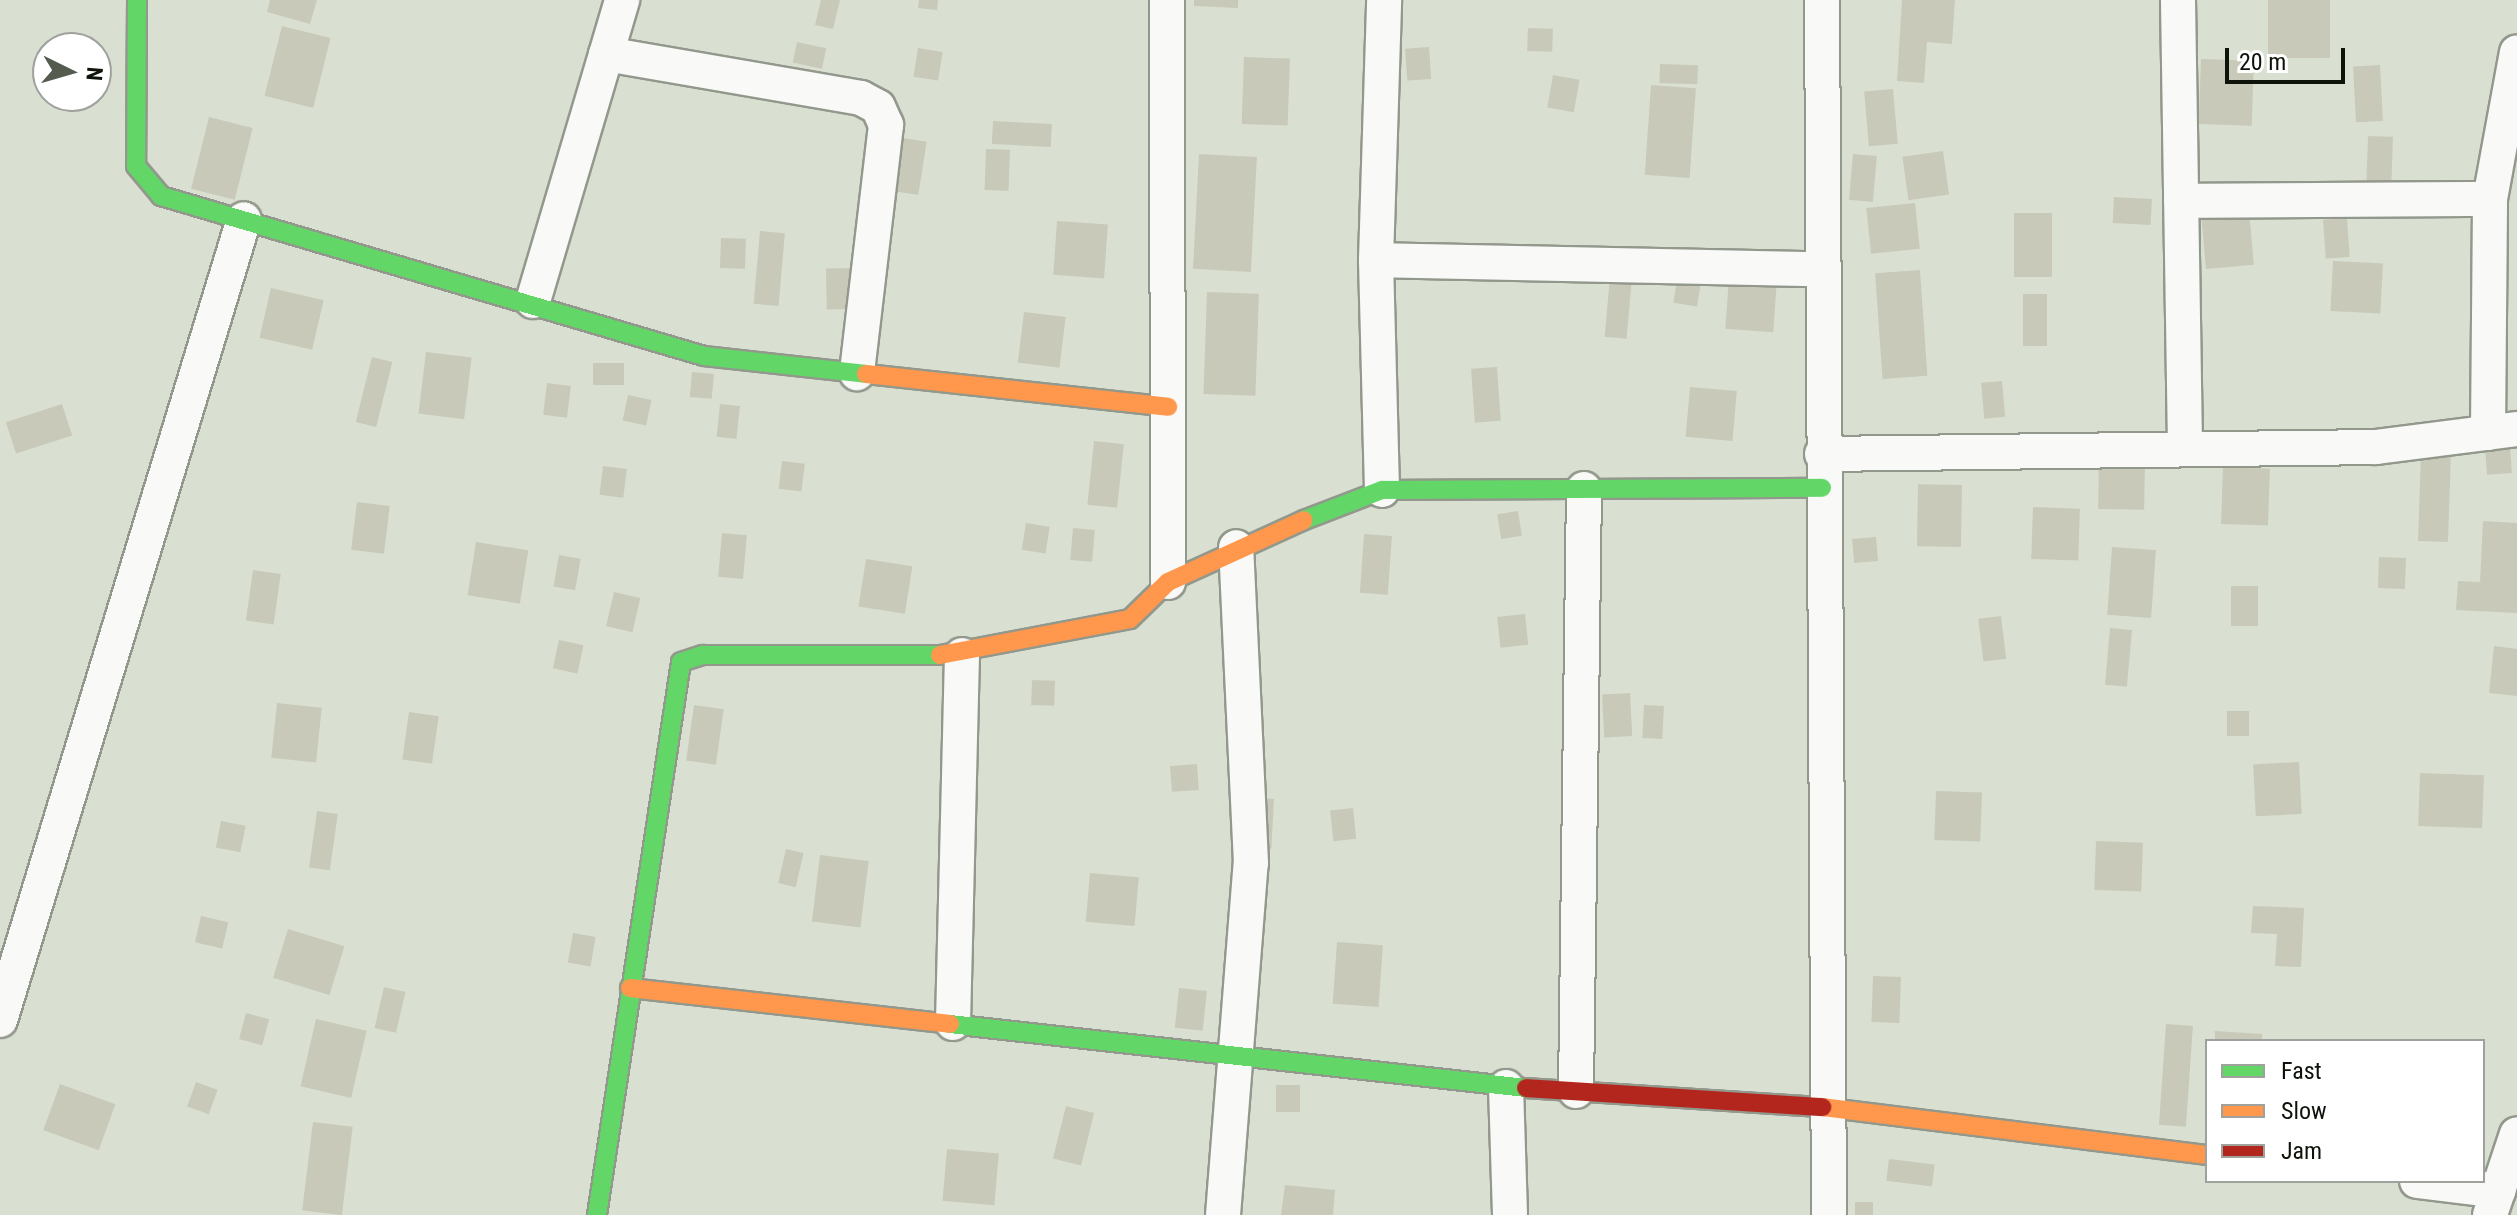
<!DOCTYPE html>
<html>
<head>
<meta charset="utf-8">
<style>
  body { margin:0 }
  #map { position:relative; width:2517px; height:1215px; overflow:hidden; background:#d9e0d1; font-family:"Roboto Condensed",sans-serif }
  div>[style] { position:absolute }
  .building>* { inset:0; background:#c8c9b9; transform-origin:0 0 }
  .roads { filter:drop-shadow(2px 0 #93988d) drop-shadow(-2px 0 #93988d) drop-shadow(0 2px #93988d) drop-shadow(0 -2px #93988d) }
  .street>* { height:34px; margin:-17px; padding:0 17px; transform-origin:17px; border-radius:17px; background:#f9faf8 }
  .fast>* { height:18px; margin:-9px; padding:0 9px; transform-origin:9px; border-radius:9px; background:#63d668 }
  .slow>* { height:18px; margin:-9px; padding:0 9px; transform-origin:9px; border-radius:9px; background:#ff974d }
  .jam>* { height:18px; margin:-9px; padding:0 9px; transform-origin:9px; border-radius:9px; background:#b3261e }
  span { translate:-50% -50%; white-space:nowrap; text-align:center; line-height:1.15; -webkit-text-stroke:6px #fff; paint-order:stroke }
  .legend { position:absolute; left:2205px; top:1039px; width:280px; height:144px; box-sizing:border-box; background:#fff; border:2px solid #9fa19d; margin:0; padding:10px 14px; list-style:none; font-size:24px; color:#0e1309 }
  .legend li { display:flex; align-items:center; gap:16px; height:40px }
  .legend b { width:40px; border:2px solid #9fa19d }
  .north { position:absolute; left:32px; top:32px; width:80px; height:80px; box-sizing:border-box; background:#fff; border:2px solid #9fa19d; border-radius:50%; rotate:95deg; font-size:22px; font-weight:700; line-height:32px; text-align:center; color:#0e1309 }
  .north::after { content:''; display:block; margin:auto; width:28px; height:36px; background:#555b4f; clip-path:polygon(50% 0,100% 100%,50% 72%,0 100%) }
  .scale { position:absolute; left:2225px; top:48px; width:120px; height:36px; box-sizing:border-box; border:4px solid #0e1309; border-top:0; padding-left:10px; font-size:24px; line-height:28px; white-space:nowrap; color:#0e1309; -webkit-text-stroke:6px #fff; paint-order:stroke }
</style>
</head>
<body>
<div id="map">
  <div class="building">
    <i style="clip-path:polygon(270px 0,317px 0,310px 24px,267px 12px)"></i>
    <i style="clip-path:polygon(821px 0,840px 0,833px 29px,815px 25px)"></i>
    <i style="clip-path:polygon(919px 0,938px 0,937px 10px,918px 8px)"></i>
    <i style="clip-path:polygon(1194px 0,1238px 0,1238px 8px,1194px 6px)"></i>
    <i style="clip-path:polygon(1902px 0,1955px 0,1952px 44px,1927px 42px,1924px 83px,1897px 81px)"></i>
    <i style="left:2268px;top:0;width:62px;height:58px"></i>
    <i style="left:282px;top:26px;width:50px;height:72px;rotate:14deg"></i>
    <i style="left:1528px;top:28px;width:25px;height:23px;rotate:2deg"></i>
    <i style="left:797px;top:42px;width:30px;height:21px;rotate:12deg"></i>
    <i style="left:1429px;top:47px;width:32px;height:24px;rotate:86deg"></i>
    <i style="left:918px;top:48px;width:25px;height:29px;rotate:9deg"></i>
    <i style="left:1244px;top:57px;width:46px;height:67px;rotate:2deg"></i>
    <i style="left:2201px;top:59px;width:53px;height:65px;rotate:2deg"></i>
    <i style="left:1660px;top:64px;width:38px;height:19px;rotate:2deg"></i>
    <i style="left:2380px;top:65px;width:56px;height:27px;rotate:87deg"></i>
    <i style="left:1553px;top:75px;width:27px;height:33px;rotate:10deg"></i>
    <i style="left:1651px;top:85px;width:45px;height:90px;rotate:4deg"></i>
    <i style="left:1893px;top:89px;width:55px;height:29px;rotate:85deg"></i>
    <i style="left:209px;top:117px;width:45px;height:74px;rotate:14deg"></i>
    <i style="left:993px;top:121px;width:59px;height:23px;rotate:3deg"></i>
    <i style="left:2368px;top:136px;width:25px;height:53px;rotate:2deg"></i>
    <i style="left:903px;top:138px;width:24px;height:54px;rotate:9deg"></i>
    <i style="left:986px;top:149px;width:24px;height:41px;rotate:2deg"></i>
    <i style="left:1943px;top:151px;width:44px;height:41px;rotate:82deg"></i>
    <i style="left:1199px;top:154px;width:58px;height:115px;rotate:3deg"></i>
    <i style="left:1853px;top:154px;width:24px;height:46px;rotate:5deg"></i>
    <i style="left:2114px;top:197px;width:38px;height:26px;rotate:3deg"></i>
    <i style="left:1915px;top:203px;width:46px;height:49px;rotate:84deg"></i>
    <i style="left:2249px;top:210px;width:55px;height:48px;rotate:85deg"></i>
    <i style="left:2014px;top:213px;width:38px;height:64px"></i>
    <i style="left:2347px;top:218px;width:39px;height:24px;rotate:86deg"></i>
    <i style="left:1057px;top:221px;width:51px;height:54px;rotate:4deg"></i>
    <i style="left:760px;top:231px;width:25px;height:73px;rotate:5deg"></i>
    <i style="left:721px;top:238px;width:25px;height:30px;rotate:2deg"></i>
    <i style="left:2333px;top:261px;width:50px;height:50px;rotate:3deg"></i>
    <i style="left:855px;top:268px;width:41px;height:29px;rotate:89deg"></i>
    <i style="left:1920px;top:270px;width:106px;height:45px;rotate:86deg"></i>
    <i style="left:1610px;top:276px;width:22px;height:61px;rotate:5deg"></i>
    <i style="left:1729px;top:277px;width:48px;height:52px;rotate:4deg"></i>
    <i style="left:1677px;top:280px;width:24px;height:23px;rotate:9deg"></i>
    <i style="left:271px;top:288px;width:54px;height:51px;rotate:13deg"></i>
    <i style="left:1207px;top:292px;width:52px;height:102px;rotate:2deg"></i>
    <i style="left:2023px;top:294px;width:24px;height:52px"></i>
    <i style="left:1024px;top:312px;width:42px;height:51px;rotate:7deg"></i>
    <i style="left:426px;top:352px;width:46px;height:62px;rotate:7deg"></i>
    <i style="left:372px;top:357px;width:21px;height:67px;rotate:14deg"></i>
    <i style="left:624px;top:363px;width:22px;height:31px;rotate:90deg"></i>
    <i style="left:1497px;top:367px;width:54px;height:26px;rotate:86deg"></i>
    <i style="left:692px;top:372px;width:22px;height:25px;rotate:5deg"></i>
    <i style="left:2002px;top:381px;width:36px;height:21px;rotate:85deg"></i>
    <i style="left:547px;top:383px;width:24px;height:32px;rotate:7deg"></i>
    <i style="left:1690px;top:387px;width:47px;height:50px;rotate:5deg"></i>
    <i style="left:628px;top:395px;width:24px;height:26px;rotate:12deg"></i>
    <i style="left:62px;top:404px;width:33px;height:59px;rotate:72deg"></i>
    <i style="left:720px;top:404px;width:20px;height:33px;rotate:6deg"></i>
    <i style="left:1094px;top:441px;width:30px;height:64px;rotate:6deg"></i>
    <i style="left:2510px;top:446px;width:27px;height:25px;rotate:86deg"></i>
    <i style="left:2421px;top:454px;width:30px;height:87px;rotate:2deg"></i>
    <i style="left:2099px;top:460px;width:46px;height:49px;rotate:1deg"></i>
    <i style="left:782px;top:461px;width:23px;height:28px;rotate:7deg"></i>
    <i style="left:603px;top:466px;width:24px;height:29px;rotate:7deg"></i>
    <i style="left:2223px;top:467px;width:47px;height:57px;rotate:2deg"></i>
    <i style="left:1962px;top:485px;width:62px;height:44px;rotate:91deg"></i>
    <i style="left:357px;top:502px;width:33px;height:48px;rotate:7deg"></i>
    <i style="left:2033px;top:507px;width:47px;height:52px;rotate:2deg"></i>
    <i style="left:1518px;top:511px;width:25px;height:21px;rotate:81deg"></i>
    <i style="clip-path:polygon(2483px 521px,2517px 523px,2517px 613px,2456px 610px,2458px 581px,2480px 582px)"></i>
    <i style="left:1026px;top:523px;width:24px;height:27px;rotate:9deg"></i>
    <i style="left:1073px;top:528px;width:22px;height:32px;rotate:5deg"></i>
    <i style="left:722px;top:533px;width:25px;height:44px;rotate:5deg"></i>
    <i style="left:1364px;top:534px;width:28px;height:59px;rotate:4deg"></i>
    <i style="left:1876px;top:537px;width:24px;height:24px;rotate:85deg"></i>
    <i style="left:476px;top:542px;width:53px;height:54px;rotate:9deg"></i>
    <i style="left:2112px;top:547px;width:44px;height:68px;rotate:4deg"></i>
    <i style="left:559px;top:555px;width:22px;height:32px;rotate:10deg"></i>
    <i style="left:2379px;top:557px;width:27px;height:31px;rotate:2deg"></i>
    <i style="left:866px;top:559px;width:47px;height:48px;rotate:9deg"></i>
    <i style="left:253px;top:570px;width:28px;height:51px;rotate:8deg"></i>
    <i style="left:2231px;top:586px;width:27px;height:40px"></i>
    <i style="left:614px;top:592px;width:27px;height:35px;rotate:13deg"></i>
    <i style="left:1525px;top:614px;width:31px;height:28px;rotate:84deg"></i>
    <i style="left:2001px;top:616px;width:43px;height:23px;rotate:83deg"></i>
    <i style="left:2110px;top:628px;width:22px;height:57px;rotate:5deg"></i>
    <i style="left:559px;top:640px;width:25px;height:29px;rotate:12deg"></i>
    <i style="clip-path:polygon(2494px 646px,2517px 649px,2517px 696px,2489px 693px)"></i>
    <i style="left:1032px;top:680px;width:23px;height:25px;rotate:2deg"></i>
    <i style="left:1630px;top:693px;width:43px;height:28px;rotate:87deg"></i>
    <i style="left:277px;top:703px;width:45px;height:55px;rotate:6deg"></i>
    <i style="left:694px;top:705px;width:30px;height:56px;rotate:8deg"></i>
    <i style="left:1644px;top:705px;width:20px;height:33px;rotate:3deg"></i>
    <i style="left:2227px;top:711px;width:22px;height:25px"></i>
    <i style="left:409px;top:712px;width:30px;height:48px;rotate:8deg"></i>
    <i style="left:2299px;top:762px;width:52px;height:46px;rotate:87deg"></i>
    <i style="left:1197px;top:764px;width:26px;height:27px;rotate:86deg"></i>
    <i style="left:2420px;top:773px;width:64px;height:53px;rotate:2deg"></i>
    <i style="left:1936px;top:791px;width:46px;height:49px;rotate:2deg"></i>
    <i style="left:1256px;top:798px;width:18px;height:50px;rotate:3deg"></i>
    <i style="left:1353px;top:808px;width:31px;height:23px;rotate:84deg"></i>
    <i style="left:317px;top:811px;width:21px;height:57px;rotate:8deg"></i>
    <i style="left:221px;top:821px;width:25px;height:27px;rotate:11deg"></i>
    <i style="left:2096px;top:841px;width:47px;height:49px;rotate:2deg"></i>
    <i style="left:786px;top:849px;width:18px;height:35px;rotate:13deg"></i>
    <i style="left:820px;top:855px;width:49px;height:67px;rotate:7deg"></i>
    <i style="left:1090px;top:873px;width:49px;height:49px;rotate:5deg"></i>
    <i style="clip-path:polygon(2253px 906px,2304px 908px,2301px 967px,2275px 966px,2277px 934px,2251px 933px)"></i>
    <i style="left:201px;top:916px;width:28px;height:27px;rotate:13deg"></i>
    <i style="left:288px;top:929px;width:59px;height:51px;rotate:17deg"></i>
    <i style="left:573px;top:933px;width:23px;height:30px;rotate:10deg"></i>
    <i style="left:1337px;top:942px;width:46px;height:62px;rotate:4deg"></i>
    <i style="left:1873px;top:976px;width:28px;height:46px;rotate:2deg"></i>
    <i style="left:384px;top:987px;width:22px;height:42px;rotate:13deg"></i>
    <i style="left:1179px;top:988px;width:28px;height:40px;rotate:6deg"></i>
    <i style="left:246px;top:1013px;width:24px;height:27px;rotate:15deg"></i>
    <i style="left:316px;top:1019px;width:52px;height:69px;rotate:13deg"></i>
    <i style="left:2166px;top:1024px;width:27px;height:101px;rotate:4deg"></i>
    <i style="clip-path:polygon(2215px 1031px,2262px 1034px,2262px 1041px,2215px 1041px)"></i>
    <i style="left:196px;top:1082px;width:23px;height:26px;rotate:20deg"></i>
    <i style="left:60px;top:1084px;width:59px;height:49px;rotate:20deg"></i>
    <i style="left:1276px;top:1085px;width:24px;height:27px"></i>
    <i style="left:1066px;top:1106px;width:29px;height:54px;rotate:14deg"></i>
    <i style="left:313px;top:1122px;width:40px;height:89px;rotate:7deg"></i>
    <i style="left:947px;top:1149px;width:52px;height:52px;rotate:5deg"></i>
    <i style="left:1889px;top:1159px;width:46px;height:22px;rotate:7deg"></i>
    <i style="clip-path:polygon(1285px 1185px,1335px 1190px,1333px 1215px,1281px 1215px)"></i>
    <i style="left:1855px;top:1202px;width:18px;height:13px"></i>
  </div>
  <div class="roads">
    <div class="street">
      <i style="left:1167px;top:0;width:582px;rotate:89.9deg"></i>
      <i style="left:1822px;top:0;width:1215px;rotate:89.67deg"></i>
      <i style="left:2178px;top:0;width:449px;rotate:89.1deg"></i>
      <i style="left:606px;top:54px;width:259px;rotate:9.8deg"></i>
      <i style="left:861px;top:98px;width:19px;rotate:28deg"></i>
      <i style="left:878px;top:107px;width:20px;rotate:66deg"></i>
      <i style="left:886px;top:125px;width:250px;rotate:96.7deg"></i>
      <i style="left:2181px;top:201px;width:309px;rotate:-0.4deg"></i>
      <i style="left:1376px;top:260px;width:447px;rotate:1.2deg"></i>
      <i style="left:533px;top:301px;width:314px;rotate:-73.5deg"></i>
      <i style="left:2488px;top:433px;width:234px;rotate:-89.5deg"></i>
      <i style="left:2490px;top:199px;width:149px;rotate:-79.6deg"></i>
      <i style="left:1822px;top:454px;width:554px;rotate:-0.72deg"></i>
      <i style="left:2376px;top:447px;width:142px;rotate:-7.3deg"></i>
      <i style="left:1382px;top:490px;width:230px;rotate:-91.5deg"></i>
      <i style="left:1376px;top:260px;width:260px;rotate:-88.2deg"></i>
      <i style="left:0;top:1020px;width:837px;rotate:-73.06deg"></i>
      <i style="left:953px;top:1023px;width:368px;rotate:-88.6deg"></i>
      <i style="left:1506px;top:1087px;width:128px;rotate:88.2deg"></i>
      <i style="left:1576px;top:1091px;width:602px;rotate:-89.24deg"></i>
      <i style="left:2417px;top:1181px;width:82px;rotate:7deg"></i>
      <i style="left:1223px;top:1215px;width:353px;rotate:-85.5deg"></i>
      <i style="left:1251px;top:863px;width:316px;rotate:-92.7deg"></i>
      <i style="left:2490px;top:1215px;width:85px;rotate:-71.6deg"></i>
    </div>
    <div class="fast">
      <i style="left:137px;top:0;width:166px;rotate:90.3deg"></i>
      <i style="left:136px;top:166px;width:39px;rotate:50deg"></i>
      <i style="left:161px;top:196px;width:566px;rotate:16.42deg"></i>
      <i style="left:704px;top:356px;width:163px;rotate:6.3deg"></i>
      <i style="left:1304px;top:520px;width:84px;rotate:-21deg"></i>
      <i style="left:1382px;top:490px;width:440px;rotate:-0.3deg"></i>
      <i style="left:950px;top:1024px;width:580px;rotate:6.34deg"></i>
      <i style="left:597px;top:1215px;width:559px;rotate:-81.36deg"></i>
      <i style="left:681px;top:662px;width:23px;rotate:-18deg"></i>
      <i style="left:703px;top:655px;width:237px"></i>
    </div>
    <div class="slow">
      <i style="left:866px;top:374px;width:304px;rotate:6.2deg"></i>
      <i style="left:940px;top:655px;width:193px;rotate:-10.7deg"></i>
      <i style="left:1130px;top:619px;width:53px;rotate:-44.2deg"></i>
      <i style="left:1168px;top:582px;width:149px;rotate:-24.5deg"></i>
      <i style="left:630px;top:988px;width:322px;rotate:6.4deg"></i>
      <i style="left:1822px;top:1107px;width:388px;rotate:7.1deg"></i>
    </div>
    <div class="jam">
      <i style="left:1526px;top:1088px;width:297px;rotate:3.7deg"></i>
    </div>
  </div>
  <ul class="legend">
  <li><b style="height:10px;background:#63d668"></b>Fast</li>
  <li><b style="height:10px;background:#ff974d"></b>Slow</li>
  <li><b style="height:10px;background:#b3261e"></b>Jam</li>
  </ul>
  <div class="north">N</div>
  <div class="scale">20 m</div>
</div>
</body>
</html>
